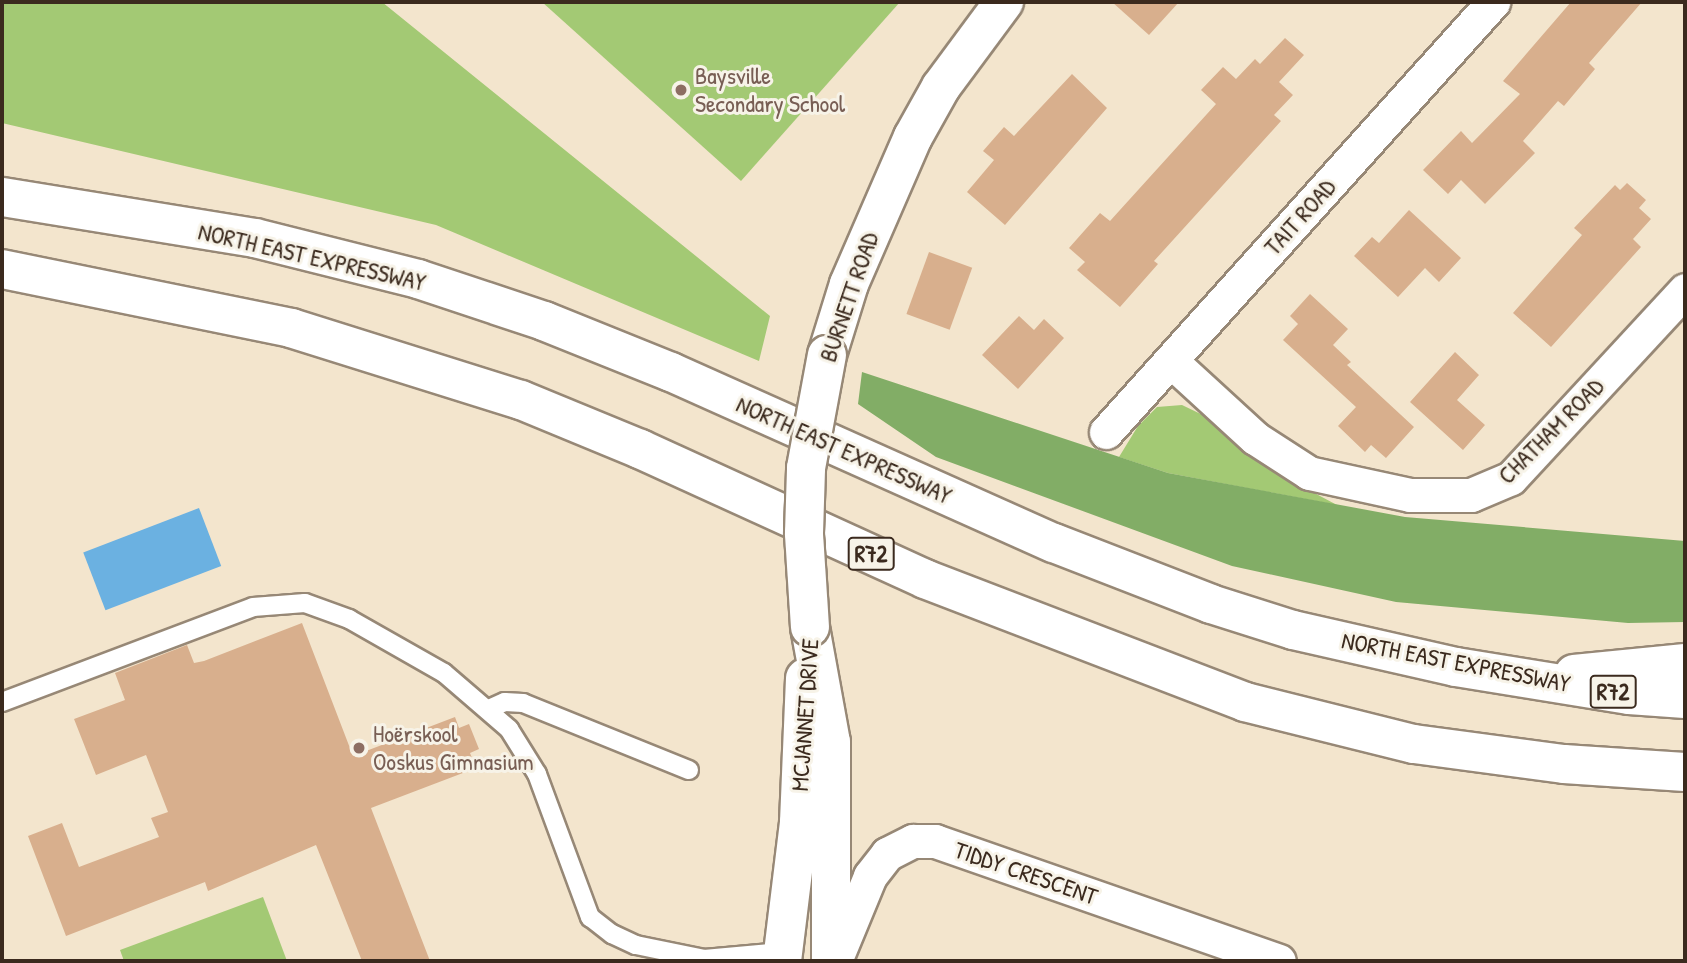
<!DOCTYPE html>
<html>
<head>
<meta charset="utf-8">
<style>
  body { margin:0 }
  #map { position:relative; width:1687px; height:963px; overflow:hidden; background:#f3e5cd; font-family:"Patrick Hand",sans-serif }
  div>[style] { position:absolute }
  .green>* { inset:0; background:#a3c974 }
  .forest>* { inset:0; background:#82ad66 }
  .water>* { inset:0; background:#6bb1e1; transform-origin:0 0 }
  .building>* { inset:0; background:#d8af8d; transform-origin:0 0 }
  .roads { filter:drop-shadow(2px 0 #978876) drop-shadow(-2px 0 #978876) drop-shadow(0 2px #978876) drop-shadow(0 -2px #978876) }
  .service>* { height:18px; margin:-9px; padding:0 9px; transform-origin:9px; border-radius:9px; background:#fff }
  .minor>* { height:33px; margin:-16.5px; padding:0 16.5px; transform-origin:16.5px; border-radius:16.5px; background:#fff }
  .tertiary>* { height:38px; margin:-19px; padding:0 19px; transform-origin:19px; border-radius:19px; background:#fff }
  .trunk>* { height:38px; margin:-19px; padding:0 19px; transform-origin:19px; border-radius:19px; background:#fff }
  .bridges { filter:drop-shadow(2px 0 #978876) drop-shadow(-2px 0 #978876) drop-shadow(0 2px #978876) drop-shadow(0 -2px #978876) }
  .tertiary-bridge>* { height:38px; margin:-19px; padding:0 19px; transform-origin:19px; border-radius:19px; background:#fff }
  .dots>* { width:19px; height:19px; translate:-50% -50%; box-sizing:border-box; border:4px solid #f7f3e8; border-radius:50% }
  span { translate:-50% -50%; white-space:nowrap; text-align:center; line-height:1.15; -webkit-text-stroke:6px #f7f3e8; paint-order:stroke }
  .shield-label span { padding:2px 5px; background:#f7f3e8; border:2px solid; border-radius:5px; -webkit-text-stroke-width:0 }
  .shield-label { font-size:23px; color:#3b2a1e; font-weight:700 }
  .education-label { font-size:24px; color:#785e54 }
  .left { translate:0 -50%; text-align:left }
  .street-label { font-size:24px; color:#3b2a1e }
  .frame { position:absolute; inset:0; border:4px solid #3b2a1e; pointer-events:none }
</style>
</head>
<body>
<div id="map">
  <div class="green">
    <i style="clip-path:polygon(2px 2px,382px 2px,770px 316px,759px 361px,436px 225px,2px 123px)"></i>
    <i style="clip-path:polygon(542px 2px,900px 2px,741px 181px)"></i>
    <i style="clip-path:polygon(1182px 405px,1209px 418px,1271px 470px,1337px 505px,1168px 473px,1119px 457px,1138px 426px,1157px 407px)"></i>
    <i style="clip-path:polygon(263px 897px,287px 961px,124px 961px,120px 950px)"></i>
  </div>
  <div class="forest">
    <i style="clip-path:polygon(862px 372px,1168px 473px,1405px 517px,1685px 541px,1685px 622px,1628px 623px,1396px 602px,1232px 566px,936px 457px,858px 404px)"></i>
  </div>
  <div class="water">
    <i style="left:199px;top:508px;width:62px;height:124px;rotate:69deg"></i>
  </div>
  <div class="building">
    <i style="clip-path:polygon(1112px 2px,1179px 2px,1149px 35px)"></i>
    <i style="clip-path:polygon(1571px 2px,1642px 2px,1589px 63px,1595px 69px,1564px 106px,1558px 101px,1523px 141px,1535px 153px,1485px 204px,1461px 180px,1448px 194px,1423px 170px,1461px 131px,1472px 143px,1520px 94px,1503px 81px)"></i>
    <i style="clip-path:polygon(1285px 38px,1304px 55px,1279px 82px,1293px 95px,1274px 115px,1281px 121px,1154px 261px,1158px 264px,1120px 307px,1077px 270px,1085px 262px,1069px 248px,1100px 213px,1110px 221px,1216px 104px,1201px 90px,1223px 67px,1236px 79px,1255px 59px,1260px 64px)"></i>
    <i style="clip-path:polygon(1072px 74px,1107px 108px,1005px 225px,967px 192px,994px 160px,983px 151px,1004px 127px,1014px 136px)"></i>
    <i style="clip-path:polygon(1627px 183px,1646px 200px,1639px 208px,1651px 219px,1633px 239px,1641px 247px,1551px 347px,1513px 313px,1582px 235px,1574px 228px,1615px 185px,1620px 190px)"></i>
    <i style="clip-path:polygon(1409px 210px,1461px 258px,1439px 282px,1425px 268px,1398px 297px,1354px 256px,1372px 237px,1379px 243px)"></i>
    <i style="left:929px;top:252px;width:46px;height:66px;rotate:20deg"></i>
    <i style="clip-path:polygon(1310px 294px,1348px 329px,1333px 345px,1351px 362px,1347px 365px,1414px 427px,1386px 458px,1371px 445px,1365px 452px,1338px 426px,1356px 407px,1283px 340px,1298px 324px,1290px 316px)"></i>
    <i style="clip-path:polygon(1019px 316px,1034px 330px,1044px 319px,1064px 338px,1018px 389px,982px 355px)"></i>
    <i style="clip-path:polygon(1455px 352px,1479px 375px,1457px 400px,1485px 425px,1463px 450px,1410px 402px)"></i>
    <i style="clip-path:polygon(302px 623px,353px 756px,455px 717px,459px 728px,469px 724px,479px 749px,470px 753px,476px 768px,371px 808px,430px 961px,362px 961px,316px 845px,208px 891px,205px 882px,66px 936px,28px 836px,62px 823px,79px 867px,159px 837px,151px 818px,168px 812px,146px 755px,96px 775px,74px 719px,125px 700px,115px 673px,187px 645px,194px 663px,204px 661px)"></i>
  </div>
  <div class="roads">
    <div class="service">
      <i style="left:2px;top:702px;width:268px;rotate:-20.7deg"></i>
      <i style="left:253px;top:607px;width:52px;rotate:-4.4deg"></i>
      <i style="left:305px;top:603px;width:47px;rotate:20deg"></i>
      <i style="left:349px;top:619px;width:109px;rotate:29.6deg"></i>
      <i style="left:444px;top:673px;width:86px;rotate:40.7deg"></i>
      <i style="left:509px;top:729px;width:53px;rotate:58.1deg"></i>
      <i style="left:537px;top:774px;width:153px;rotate:69.7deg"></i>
      <i style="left:590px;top:917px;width:28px;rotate:38deg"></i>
      <i style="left:612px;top:934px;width:26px;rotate:25deg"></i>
      <i style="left:636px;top:945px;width:69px;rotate:11.6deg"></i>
      <i style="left:704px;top:959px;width:78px;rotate:-5.1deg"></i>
      <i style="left:489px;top:709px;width:17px;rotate:-24deg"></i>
      <i style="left:505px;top:702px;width:18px;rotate:3deg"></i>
      <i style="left:523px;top:703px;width:179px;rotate:22deg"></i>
    </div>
    <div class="minor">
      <i style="left:1171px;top:361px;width:114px;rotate:42.5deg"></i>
      <i style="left:1255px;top:438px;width:64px;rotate:32.9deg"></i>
      <i style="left:1309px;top:473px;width:103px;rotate:12.3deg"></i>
      <i style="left:1410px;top:495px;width:61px"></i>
      <i style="left:1471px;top:495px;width:43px;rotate:-23deg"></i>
      <i style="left:1511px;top:478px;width:256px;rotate:-47.2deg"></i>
      <i style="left:1106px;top:432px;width:579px;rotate:-48.01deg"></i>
      <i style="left:835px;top:961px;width:92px;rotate:-67.6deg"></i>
      <i style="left:870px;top:876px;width:28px;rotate:-52deg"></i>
      <i style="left:887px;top:854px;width:29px;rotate:-27deg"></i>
      <i style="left:913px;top:841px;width:22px"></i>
      <i style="left:935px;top:841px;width:364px;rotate:19.2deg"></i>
    </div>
    <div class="tertiary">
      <i style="left:827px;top:355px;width:74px;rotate:-72.8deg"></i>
      <i style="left:849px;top:284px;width:160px;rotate:-66.5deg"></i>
      <i style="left:913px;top:137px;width:57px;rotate:-60.8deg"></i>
      <i style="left:941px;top:87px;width:106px;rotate:-53.5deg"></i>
      <i style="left:810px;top:627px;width:117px;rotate:79.7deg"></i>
      <i style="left:831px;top:742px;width:219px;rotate:90deg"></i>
      <i style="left:782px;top:961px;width:140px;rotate:-83deg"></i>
      <i style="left:799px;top:822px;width:144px;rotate:-87.6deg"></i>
    </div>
    <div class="trunk">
      <i style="left:2px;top:197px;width:256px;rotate:9.2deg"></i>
      <i style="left:255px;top:238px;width:168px;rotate:14.1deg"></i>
      <i style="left:418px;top:279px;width:133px;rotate:18.4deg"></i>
      <i style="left:544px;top:321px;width:137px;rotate:21.9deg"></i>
      <i style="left:671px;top:372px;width:419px;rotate:24.1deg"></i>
      <i style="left:1054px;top:543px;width:168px;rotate:21.2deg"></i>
      <i style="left:1211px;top:604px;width:86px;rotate:17.6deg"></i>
      <i style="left:1293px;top:630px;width:167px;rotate:12.8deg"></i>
      <i style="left:1456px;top:667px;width:175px;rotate:9.2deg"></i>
      <i style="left:1629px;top:695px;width:56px;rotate:4.1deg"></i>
      <i style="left:2px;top:269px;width:295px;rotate:11.5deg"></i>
      <i style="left:291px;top:328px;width:241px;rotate:17.4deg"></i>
      <i style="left:521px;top:400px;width:129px;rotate:22.4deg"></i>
      <i style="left:640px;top:449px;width:313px;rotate:24.5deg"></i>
      <i style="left:925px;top:579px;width:343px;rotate:21deg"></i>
      <i style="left:1245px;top:702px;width:174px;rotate:14deg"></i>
      <i style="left:1414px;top:744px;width:151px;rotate:7.6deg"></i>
      <i style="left:1564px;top:764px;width:121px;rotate:3.8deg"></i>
      <i style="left:1574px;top:674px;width:112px;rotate:-5.7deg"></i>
    </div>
  </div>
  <div class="bridges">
    <div class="tertiary-bridge">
      <i style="left:810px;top:627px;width:94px;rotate:-93.7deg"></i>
      <i style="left:804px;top:533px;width:65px;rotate:-88.2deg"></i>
      <i style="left:806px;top:468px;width:115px;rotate:-79.5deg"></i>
    </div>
  </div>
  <div class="dots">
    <i style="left:681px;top:90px;background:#8d6e63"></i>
    <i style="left:359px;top:748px;background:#8d6e63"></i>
  </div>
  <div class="shield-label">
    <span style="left:871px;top:554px">R72</span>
    <span style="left:1613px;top:692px">R72</span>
  </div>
  <div class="education-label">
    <span class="left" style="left:695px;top:90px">Baysville<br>Secondary School</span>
    <span class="left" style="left:373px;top:748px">Hoërskool<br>Ooskus Gimnasium</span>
  </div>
  <div class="street-label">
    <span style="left:1300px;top:217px;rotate:-48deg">TAIT ROAD</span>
    <span style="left:312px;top:257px;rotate:13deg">NORTH EAST EXPRESSWAY</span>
    <span style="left:849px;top:297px;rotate:-71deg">BURNETT ROAD</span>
    <span style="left:1551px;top:431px;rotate:-45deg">CHATHAM ROAD</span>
    <span style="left:844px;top:450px;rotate:24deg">NORTH EAST EXPRESSWAY</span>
    <span style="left:1456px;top:662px;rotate:11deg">NORTH EAST EXPRESSWAY</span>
    <span style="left:805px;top:715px;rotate:-86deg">MCJANNET DRIVE</span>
    <span style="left:1026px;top:873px;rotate:19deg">TIDDY CRESCENT</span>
  </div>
  <div class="frame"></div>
</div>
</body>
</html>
